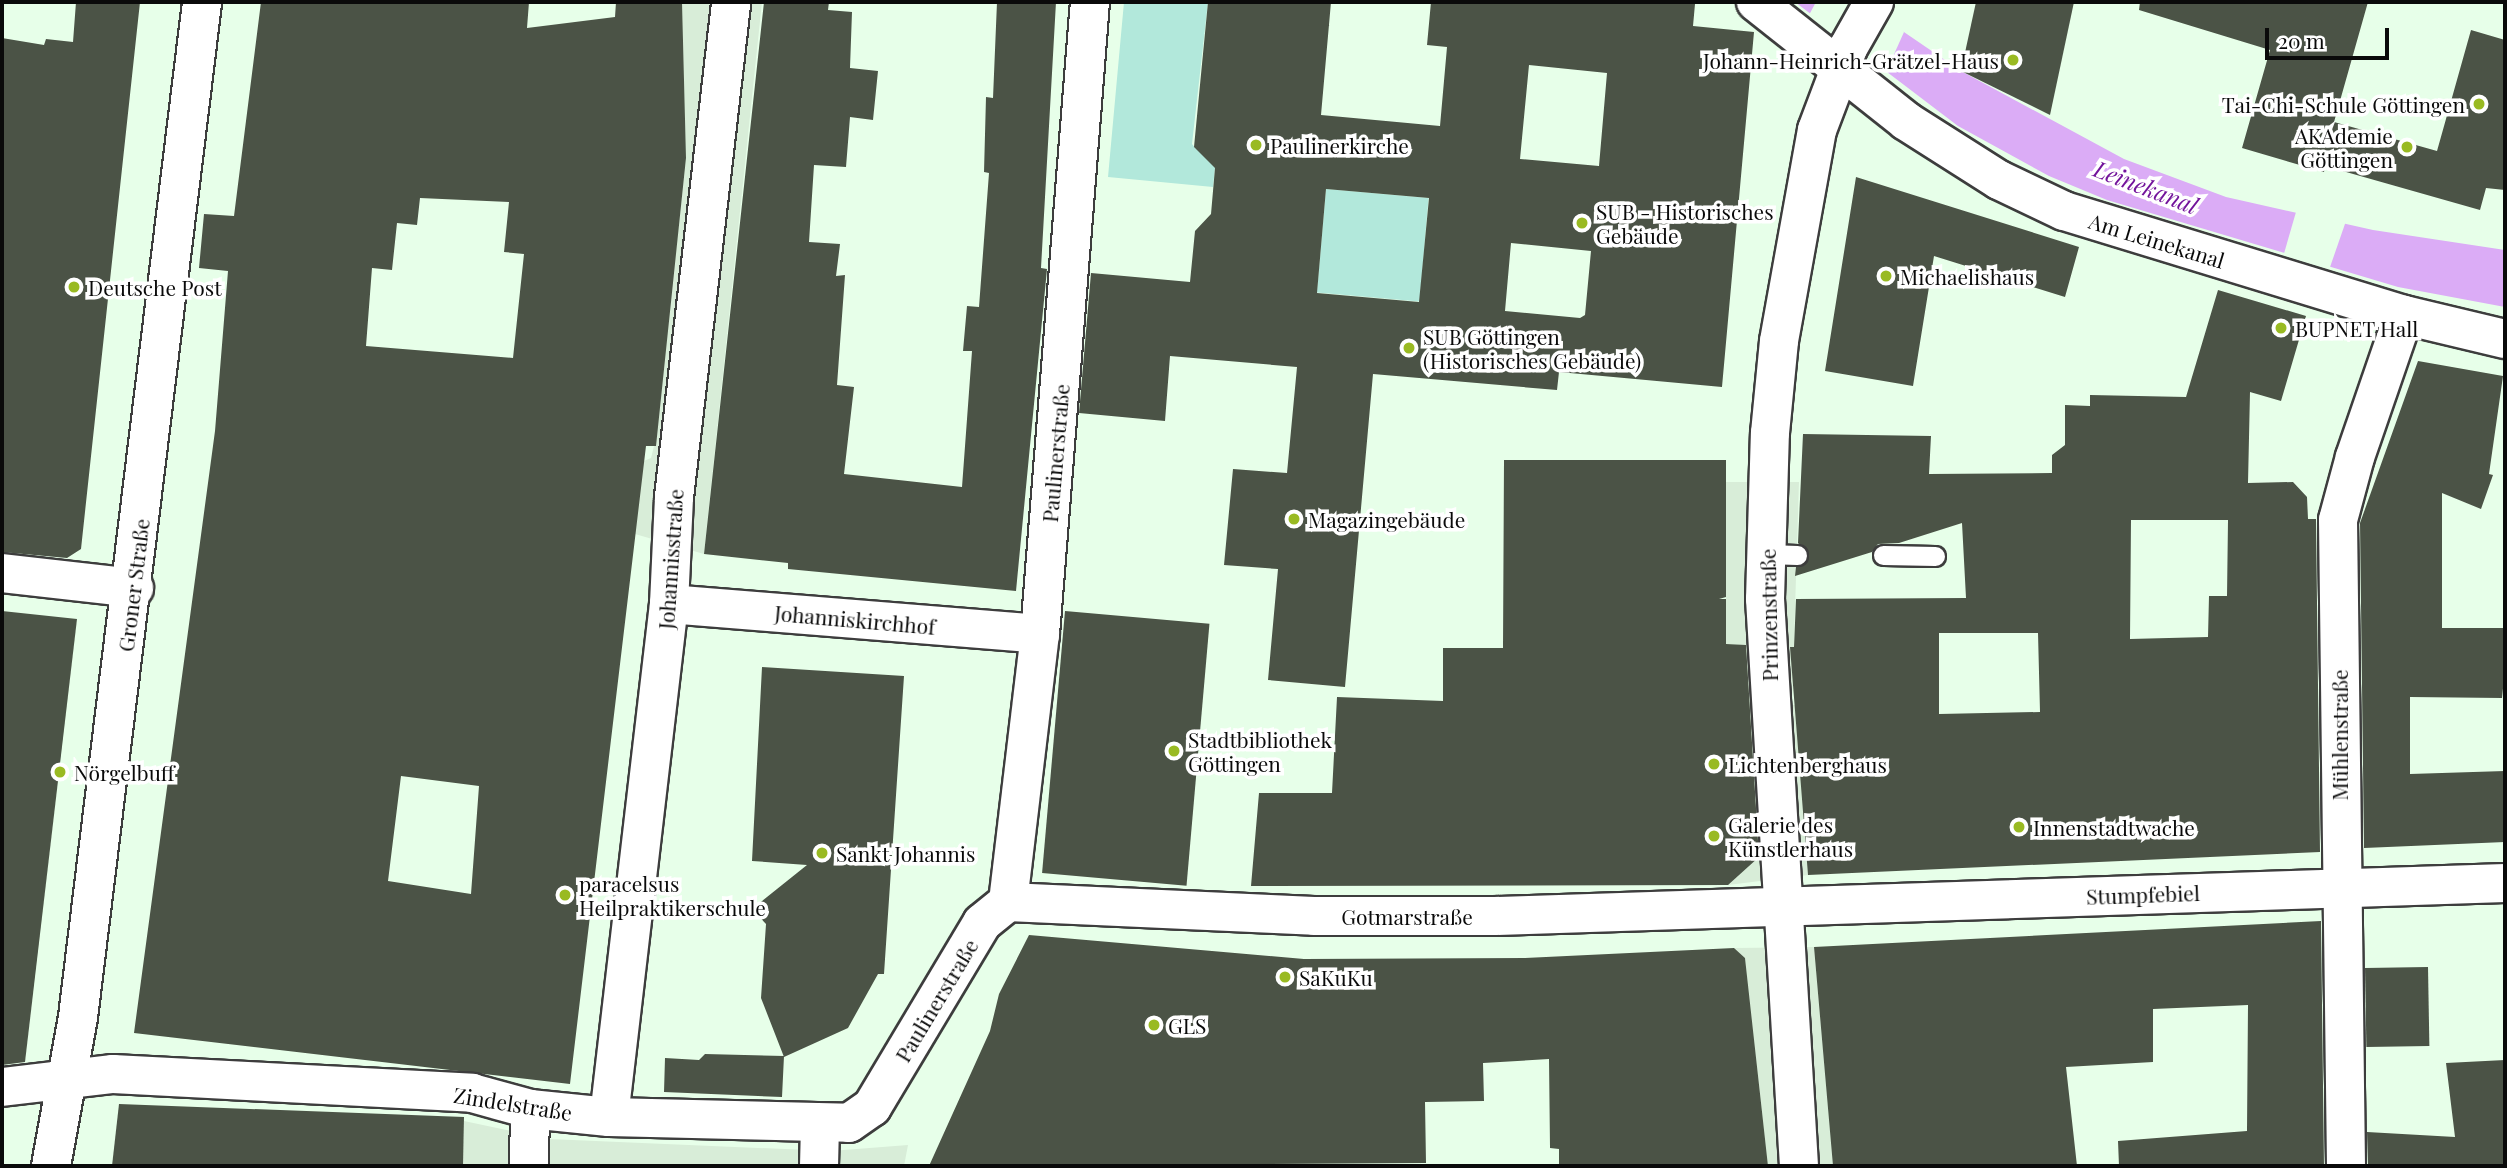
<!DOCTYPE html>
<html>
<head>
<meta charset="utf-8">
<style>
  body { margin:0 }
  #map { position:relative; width:2507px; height:1168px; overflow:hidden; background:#e7ffe9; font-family:"Playfair Display",serif }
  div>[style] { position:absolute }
  .green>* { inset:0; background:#b2e8db; transform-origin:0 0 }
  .plaza>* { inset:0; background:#d8edd8 }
  .water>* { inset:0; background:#dbacf6 }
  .pier>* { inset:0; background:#e7ffe9 }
  .building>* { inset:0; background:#4b5346; transform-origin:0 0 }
  .roads { filter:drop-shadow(2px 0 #3d3d3d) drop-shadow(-2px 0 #3d3d3d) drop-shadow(0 2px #3d3d3d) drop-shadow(0 -2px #3d3d3d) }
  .lane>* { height:19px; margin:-9.5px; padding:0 9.5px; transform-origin:9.5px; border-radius:9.5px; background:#fff }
  .street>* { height:38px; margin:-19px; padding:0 19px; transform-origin:19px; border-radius:19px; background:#fff }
  .dots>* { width:19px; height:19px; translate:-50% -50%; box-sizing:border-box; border:4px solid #fff; border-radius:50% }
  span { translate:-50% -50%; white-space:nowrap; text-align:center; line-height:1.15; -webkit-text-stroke:7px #fff; paint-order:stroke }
  .poi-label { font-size:21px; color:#0a0a0a }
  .right { translate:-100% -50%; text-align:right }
  .left { translate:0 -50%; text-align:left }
  .street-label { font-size:21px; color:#0a0a0a }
  .water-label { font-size:23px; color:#73149b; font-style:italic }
  .frame { position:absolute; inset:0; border:4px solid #0a0a0a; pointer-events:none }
  .scale { position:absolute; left:2265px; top:28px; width:124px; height:32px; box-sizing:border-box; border:4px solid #0a0a0a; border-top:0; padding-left:9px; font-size:21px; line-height:24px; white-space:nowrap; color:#0a0a0a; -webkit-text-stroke:5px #fff; paint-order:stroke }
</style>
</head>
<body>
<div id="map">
  <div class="green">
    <i style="clip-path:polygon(1124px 2px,1208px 2px,1192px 144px,1196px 149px,1217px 148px,1213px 187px,1108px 177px)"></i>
    <i style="left:1326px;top:189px;width:103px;height:104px;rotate:5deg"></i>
  </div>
  <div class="plaza">
    <i style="clip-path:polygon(682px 2px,762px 2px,704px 554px,635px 534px,639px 463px,651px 458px,654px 446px,686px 160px)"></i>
    <i style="clip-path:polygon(1726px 482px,1799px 482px,1792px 705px,1798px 705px,1808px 875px,1728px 885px,1742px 645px,1726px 644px)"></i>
    <i style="clip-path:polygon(1814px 947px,1833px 1166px,1768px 1166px,1745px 958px,1734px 948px)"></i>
    <i style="clip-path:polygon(464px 1121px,549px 1139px,831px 1151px,908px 1145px,904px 1166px,463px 1166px)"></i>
  </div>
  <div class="water">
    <i style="clip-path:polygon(1795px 2px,1860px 2px,1961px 71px,2124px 159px,2226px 197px,2373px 230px,2505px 250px,2505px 307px,2398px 287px,2107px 200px,2049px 176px,1958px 126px)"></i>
  </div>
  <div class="pier">
    <i style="clip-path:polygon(1816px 2px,1867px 2px,1895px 21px,1904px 32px,1887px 70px,1825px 30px,1809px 15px)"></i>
    <i style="clip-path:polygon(2296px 212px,2346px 221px,2329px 270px,2283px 257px)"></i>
  </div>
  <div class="building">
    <i style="clip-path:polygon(76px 2px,140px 2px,81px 549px,67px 558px,2px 552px,2px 38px,44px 45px,46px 39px,73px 42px)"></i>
    <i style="clip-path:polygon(evenodd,261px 2px,529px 2px,527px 28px,615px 17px,616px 2px,682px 2px,686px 158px,656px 446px,646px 446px,570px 1084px,134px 1033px,215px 431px,228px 271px,199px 268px,204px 214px,234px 216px,261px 2px,420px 198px,509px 202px,504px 252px,524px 254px,513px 358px,366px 346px,372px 268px,392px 270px,397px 223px,417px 225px,420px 198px,261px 2px,401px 776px,479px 786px,471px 894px,388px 881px,401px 776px)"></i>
    <i style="clip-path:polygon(764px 2px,829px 2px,828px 10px,852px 12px,850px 68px,878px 71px,873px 120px,850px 117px,846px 167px,814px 165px,809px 242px,840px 244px,836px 276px,845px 275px,837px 385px,854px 387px,844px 474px,962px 487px,972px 351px,963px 351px,967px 306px,979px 307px,989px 173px,984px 172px,986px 97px,993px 98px,997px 2px,1056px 2px,1041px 268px,1047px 269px,1016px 591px,788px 569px,788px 563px,704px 554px)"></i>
    <i style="clip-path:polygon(evenodd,1208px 2px,1331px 2px,1321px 115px,1440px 126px,1447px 47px,1427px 45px,1431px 2px,1675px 2px,1695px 4px,1693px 26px,1754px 32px,1722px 387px,1559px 372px,1557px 390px,1373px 374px,1345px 687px,1268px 680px,1278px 569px,1224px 565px,1233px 469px,1287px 473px,1297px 367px,1170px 356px,1165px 421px,1079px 413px,1091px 273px,1190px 282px,1195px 231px,1211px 214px,1215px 168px,1194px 147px,1208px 2px,1529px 65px,1607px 73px,1599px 166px,1520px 159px,1529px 65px,1208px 2px,1326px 189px,1429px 198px,1419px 302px,1317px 293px,1326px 189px,1208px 2px,1511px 243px,1591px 251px,1585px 315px,1580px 318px,1505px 311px,1511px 243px)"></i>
    <i style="clip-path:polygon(1976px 2px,2074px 2px,2050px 115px,1961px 71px)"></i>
    <i style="clip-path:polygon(2140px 2px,2368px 2px,2334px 122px,2437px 151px,2471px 30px,2505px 40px,2505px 190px,2486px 188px,2480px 210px,2325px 166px,2324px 172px,2242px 148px,2270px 50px,2139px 10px)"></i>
    <i style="clip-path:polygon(1856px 177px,2079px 247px,2065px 297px,1934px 256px,1913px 386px,1825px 371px)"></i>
    <i style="clip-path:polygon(evenodd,2218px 290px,2306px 316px,2281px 401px,2250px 392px,2248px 483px,2293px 482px,2307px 497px,2308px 519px,2316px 519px,2320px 852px,1808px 875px,1790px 647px,1794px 647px,1796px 599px,1966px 598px,1962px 523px,1899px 543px,1878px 544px,1872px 552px,1795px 576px,1796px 567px,1809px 556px,1798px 543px,1803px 434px,1931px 436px,1929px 474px,2052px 473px,2052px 455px,2065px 445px,2065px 405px,2090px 406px,2090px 395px,2186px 397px,2218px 290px,2131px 520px,2228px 520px,2227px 596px,2209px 596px,2208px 637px,2130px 639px,2131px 520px,2218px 290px,1939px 633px,2038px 633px,2040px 712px,1939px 714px,1939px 633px)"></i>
    <i style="clip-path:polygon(2418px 361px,2503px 376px,2489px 474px,2493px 475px,2481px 509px,2442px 493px,2442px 628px,2505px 628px,2505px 669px,2502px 698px,2410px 697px,2410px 774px,2505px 771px,2505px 842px,2364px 848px,2360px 523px)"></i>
    <i style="clip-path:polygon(1504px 460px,1726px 460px,1726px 597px,1719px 599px,1726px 599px,1726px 644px,1746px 645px,1759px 857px,1728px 885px,1251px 886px,1259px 793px,1332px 793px,1337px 697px,1443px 701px,1443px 648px,1503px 648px)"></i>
    <i style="clip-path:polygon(2px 611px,77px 619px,25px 1062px,2px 1065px)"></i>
    <i style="left:1065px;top:611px;width:145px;height:263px;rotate:5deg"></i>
    <i style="clip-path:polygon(762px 667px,904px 676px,884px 974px,878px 974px,848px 1028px,784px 1057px,761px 998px,766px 924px,752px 909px,807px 865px,752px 861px)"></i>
    <i style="clip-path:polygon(2321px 921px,2324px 1166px,2119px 1166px,2118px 1141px,2247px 1131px,2248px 1005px,2153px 1009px,2153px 1062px,2066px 1067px,2077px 1166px,1833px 1166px,1814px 947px)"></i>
    <i style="clip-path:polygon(1029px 935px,1304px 959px,1525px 958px,1734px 948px,1745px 958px,1768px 1166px,1559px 1166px,1559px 1149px,1550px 1148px,1549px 1059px,1483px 1063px,1484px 1101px,1425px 1102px,1426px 1163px,929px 1166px,990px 1031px,999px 994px)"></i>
    <i style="left:2428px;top:967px;width:79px;height:63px;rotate:89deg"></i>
    <i style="clip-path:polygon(705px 1054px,784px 1056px,782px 1097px,664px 1092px,665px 1058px,699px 1060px)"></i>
    <i style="clip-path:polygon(2505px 1060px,2505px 1166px,2368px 1166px,2367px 1132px,2455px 1137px,2446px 1063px)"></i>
    <i style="clip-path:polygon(119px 1104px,464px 1117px,463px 1166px,112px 1166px)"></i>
  </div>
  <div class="roads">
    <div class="lane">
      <i style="left:1767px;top:554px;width:30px;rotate:2deg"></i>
      <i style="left:1883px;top:555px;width:52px;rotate:1.1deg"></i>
    </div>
    <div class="street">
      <i style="left:1756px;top:2px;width:191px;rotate:38.4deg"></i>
      <i style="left:1906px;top:121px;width:110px;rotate:32.4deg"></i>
      <i style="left:1999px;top:180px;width:72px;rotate:25.5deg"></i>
      <i style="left:2064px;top:211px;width:356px;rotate:17deg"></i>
      <i style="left:2404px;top:315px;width:104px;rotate:13.4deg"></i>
      <i style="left:2px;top:573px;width:133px;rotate:6.5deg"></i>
      <i style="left:669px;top:604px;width:372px;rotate:4.6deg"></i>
      <i style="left:1008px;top:902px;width:270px;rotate:-83.2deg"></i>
      <i style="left:1040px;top:634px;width:634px;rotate:-85.48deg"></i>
      <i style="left:2px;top:1087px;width:112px;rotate:-6.7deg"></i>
      <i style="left:113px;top:1074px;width:360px;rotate:3deg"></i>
      <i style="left:472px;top:1093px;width:60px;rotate:15.4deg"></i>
      <i style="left:530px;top:1109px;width:79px;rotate:5.8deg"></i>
      <i style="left:609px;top:1117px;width:240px;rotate:1.4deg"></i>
      <i style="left:849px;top:1123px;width:28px;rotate:-35deg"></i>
      <i style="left:872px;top:1107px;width:214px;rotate:-59.1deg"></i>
      <i style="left:982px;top:923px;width:33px;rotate:-39deg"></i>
      <i style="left:1008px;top:902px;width:306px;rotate:2.6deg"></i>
      <i style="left:1314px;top:916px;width:181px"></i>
      <i style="left:1495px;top:916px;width:1011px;rotate:-1.87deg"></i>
      <i style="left:609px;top:1117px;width:516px;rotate:-83.33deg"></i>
      <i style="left:669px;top:604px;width:107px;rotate:-87.3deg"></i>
      <i style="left:674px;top:497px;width:498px;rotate:-83.4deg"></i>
      <i style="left:51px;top:1166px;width:151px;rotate:-79.7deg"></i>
      <i style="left:78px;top:1017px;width:1023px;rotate:-83.03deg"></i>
      <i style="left:529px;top:1166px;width:57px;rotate:-89deg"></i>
      <i style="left:819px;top:1166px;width:41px;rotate:-88.6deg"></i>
      <i style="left:1799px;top:1166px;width:568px;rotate:-93.43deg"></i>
      <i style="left:1765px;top:599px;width:166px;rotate:-88.3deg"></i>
      <i style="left:1770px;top:433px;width:92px;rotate:-84.4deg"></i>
      <i style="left:1779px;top:341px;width:214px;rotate:-79.8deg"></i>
      <i style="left:1817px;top:130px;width:88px;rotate:-69.3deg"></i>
      <i style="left:1848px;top:48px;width:53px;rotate:-60.5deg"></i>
      <i style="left:2346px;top:1166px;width:646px;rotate:-90.71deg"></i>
      <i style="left:2338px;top:520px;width:65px;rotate:-74.9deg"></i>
      <i style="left:2355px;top:457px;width:150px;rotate:-71deg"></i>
    </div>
  </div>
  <div class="dots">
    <i style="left:2013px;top:60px;background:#99ba22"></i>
    <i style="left:2479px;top:104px;background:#99ba22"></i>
    <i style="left:1256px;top:145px;background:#99ba22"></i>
    <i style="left:2407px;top:147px;background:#99ba22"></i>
    <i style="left:1582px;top:223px;background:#99ba22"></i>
    <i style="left:1886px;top:276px;background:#99ba22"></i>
    <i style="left:74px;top:287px;background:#99ba22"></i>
    <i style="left:2281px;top:328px;background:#99ba22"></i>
    <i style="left:1409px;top:348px;background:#99ba22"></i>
    <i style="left:1294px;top:519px;background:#99ba22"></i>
    <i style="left:1174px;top:751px;background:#99ba22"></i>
    <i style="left:1714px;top:764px;background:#99ba22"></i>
    <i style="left:60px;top:772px;background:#99ba22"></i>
    <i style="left:2019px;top:827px;background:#99ba22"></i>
    <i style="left:1714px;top:836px;background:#99ba22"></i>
    <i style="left:822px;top:853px;background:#99ba22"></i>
    <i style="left:565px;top:895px;background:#99ba22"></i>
    <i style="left:1285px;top:977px;background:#99ba22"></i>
    <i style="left:1154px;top:1025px;background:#99ba22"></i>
  </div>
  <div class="poi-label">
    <span class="right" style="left:1999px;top:60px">Johann-Heinrich-Grätzel-Haus</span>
    <span class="right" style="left:2465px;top:104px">Tai-Chi-Schule Göttingen</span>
    <span class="right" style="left:2393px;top:147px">AKAdemie<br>Göttingen</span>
    <span class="left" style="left:1270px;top:145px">Paulinerkirche</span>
    <span class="left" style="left:1596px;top:223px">SUB - Historisches<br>Gebäude</span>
    <span class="left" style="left:1900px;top:276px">Michaelishaus</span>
    <span class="left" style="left:88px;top:287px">Deutsche Post</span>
    <span class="left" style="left:2295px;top:328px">BUPNET Hall</span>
    <span class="left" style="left:1423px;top:348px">SUB Göttingen<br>(Historisches Gebäude)</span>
    <span class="left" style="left:1308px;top:519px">Magazingebäude</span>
    <span class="left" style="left:1188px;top:751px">Stadtbibliothek<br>Göttingen</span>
    <span class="left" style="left:1728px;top:764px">Lichtenberghaus</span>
    <span class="left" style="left:74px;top:772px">Nörgelbuff</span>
    <span class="left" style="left:1728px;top:836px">Galerie des<br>Künstlerhaus</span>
    <span class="left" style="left:2033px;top:827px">Innenstadtwache</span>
    <span class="left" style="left:836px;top:853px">Sankt Johannis</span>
    <span class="left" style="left:579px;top:895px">paracelsus<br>Heilpraktikerschule</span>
    <span class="left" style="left:1299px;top:977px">SaKuKu</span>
    <span class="left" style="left:1168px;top:1025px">GLS</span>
  </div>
  <div class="street-label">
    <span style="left:2157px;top:240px;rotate:17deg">Am Leinekanal</span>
    <span style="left:1055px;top:453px;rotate:-85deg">Paulinerstraße</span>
    <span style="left:670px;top:559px;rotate:-86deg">Johannisstraße</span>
    <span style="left:133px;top:585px;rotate:-83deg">Groner Straße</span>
    <span style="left:1768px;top:615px;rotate:-91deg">Prinzenstraße</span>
    <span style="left:855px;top:619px;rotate:5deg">Johanniskirchhof</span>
    <span style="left:2339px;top:735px;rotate:-90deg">Mühlenstraße</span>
    <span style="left:2143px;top:894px;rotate:-2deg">Stumpfebiel</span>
    <span style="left:1407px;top:916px">Gotmarstraße</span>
    <span style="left:936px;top:1000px;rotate:-59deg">Paulinerstraße</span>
    <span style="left:513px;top:1103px;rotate:9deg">Zindelstraße</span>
  </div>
  <div class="water-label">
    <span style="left:2146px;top:187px;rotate:21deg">Leinekanal</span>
  </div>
  <div class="frame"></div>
  <div class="scale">20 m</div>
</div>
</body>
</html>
